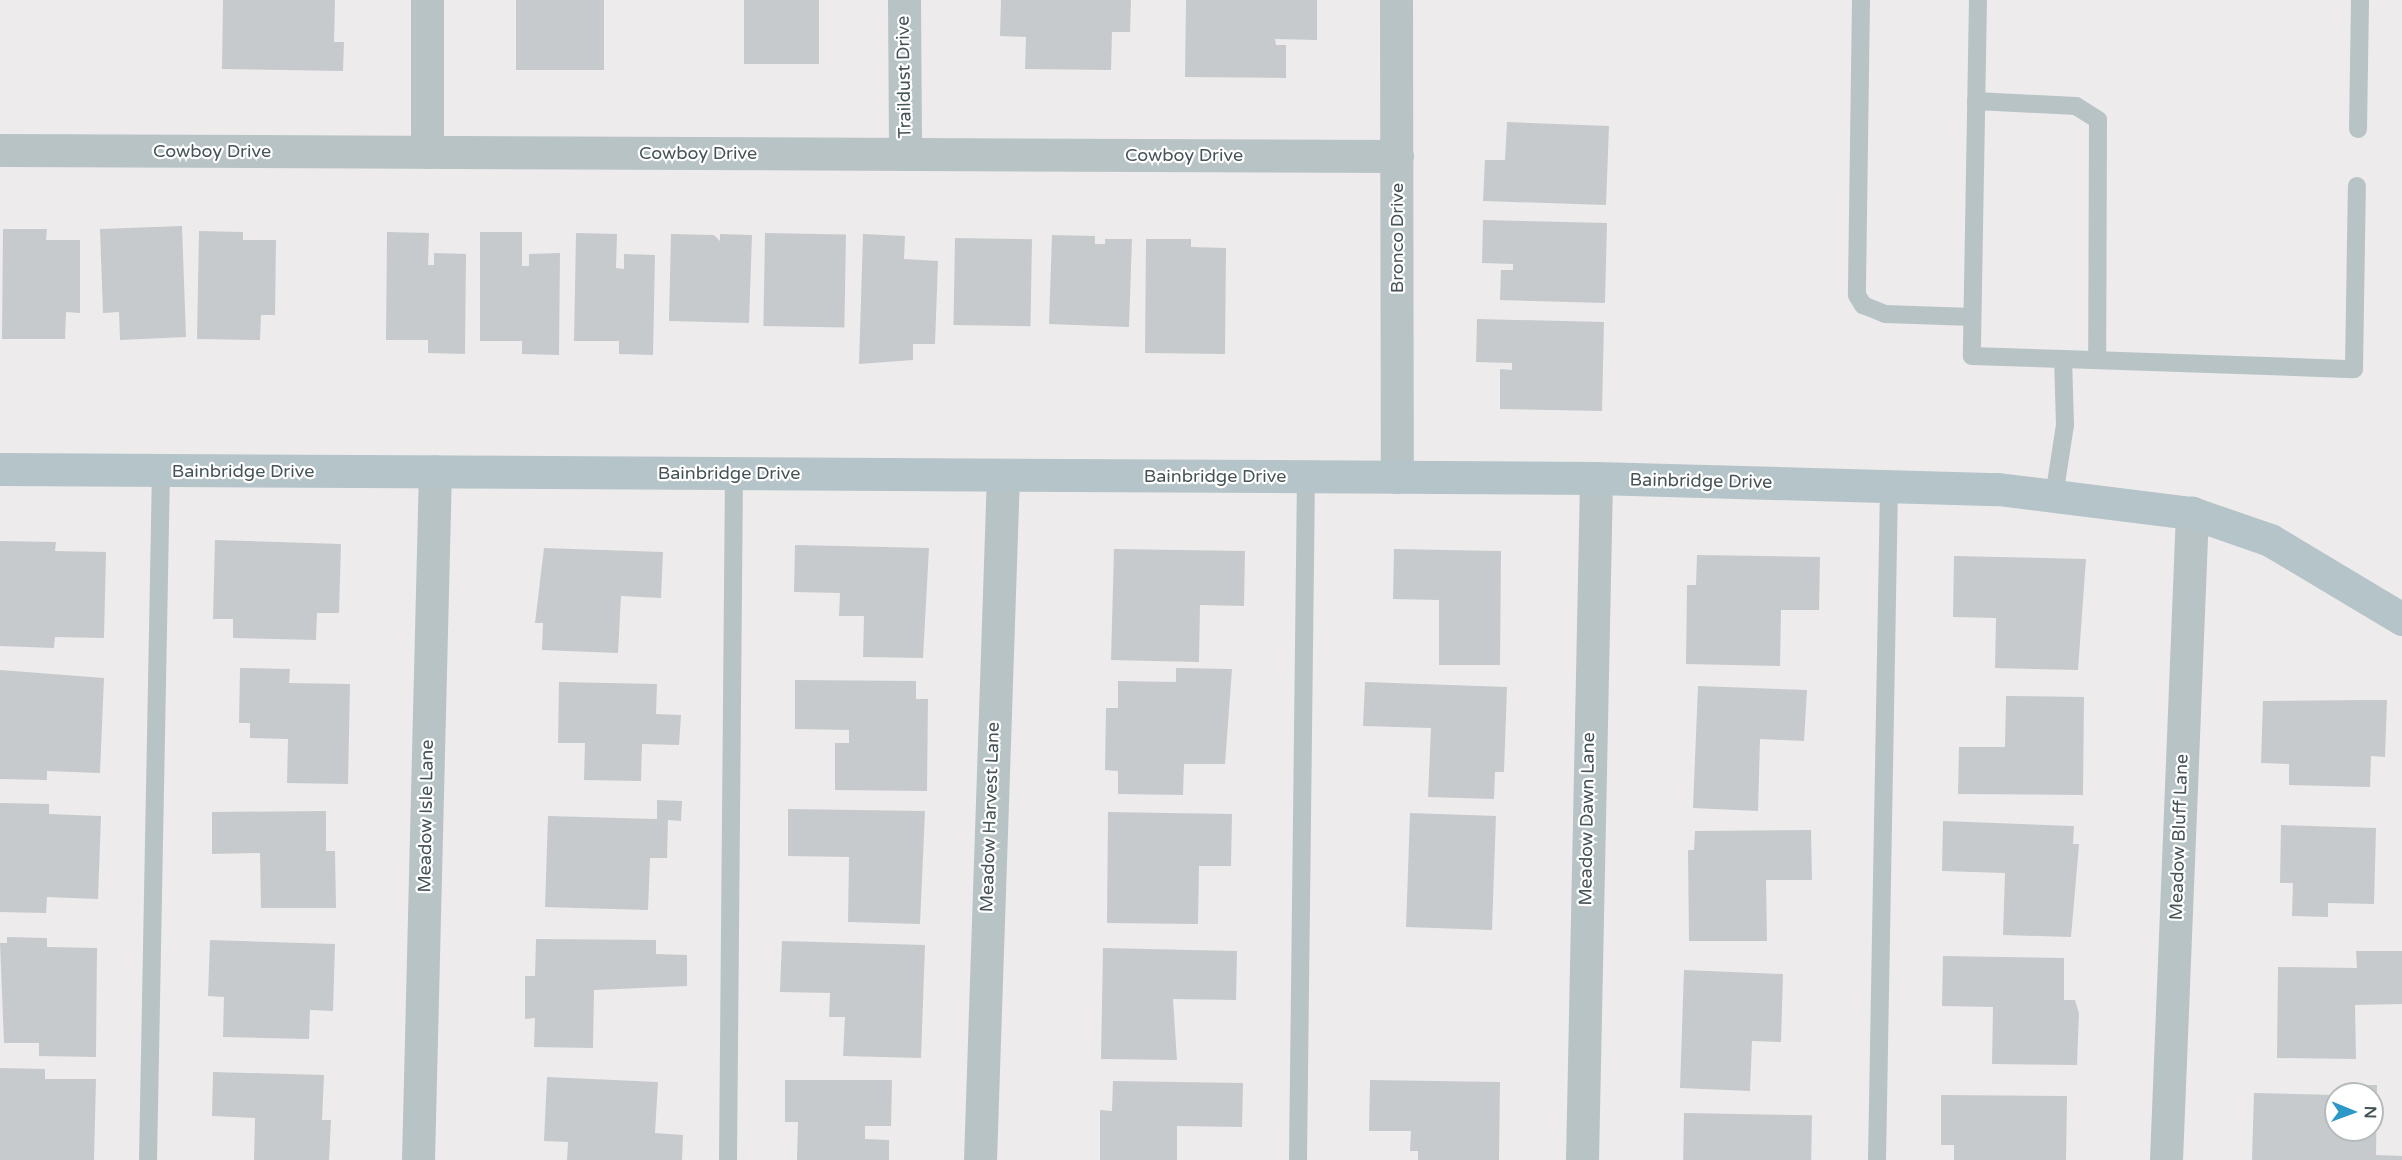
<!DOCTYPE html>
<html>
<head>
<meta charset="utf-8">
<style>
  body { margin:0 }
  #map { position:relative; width:2402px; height:1160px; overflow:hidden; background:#eeebec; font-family:"Varela Round",sans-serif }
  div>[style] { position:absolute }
  .building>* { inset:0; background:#c6cacd; transform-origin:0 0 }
  .lane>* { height:18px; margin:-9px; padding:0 9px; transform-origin:9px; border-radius:9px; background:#b8c3c6 }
  .street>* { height:33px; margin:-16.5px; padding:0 16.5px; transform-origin:16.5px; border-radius:16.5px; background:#b8c3c6 }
  .secondary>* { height:33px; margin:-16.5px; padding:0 16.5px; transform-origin:16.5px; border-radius:16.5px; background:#b5c4c9 }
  span { translate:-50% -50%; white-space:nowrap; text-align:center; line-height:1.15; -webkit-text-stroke:4.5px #fff; paint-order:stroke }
  .street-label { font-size:18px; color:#465356 }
  .north { position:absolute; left:2324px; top:1082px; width:60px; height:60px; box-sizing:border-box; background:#fff; border:2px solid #b5babb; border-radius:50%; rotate:91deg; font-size:16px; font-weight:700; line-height:24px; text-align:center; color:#465356 }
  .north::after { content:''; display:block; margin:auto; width:21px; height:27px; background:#2c98c7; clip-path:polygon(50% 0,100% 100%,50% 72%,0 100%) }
</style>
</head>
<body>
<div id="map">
  <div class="building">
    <i style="clip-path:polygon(223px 0,335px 0,334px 42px,344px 42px,343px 71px,222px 69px)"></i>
    <i style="left:516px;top:0;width:88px;height:70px"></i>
    <i style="left:744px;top:0;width:75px;height:64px"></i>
    <i style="clip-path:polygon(1001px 0,1131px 0,1130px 32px,1112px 32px,1111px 70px,1025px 69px,1026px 37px,1000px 36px)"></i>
    <i style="clip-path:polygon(1186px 0,1317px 0,1317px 40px,1275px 39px,1276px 45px,1286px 45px,1286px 78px,1185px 77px)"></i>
    <i style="clip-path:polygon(1507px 122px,1609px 126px,1606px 205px,1483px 201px,1485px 160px,1505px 160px)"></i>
    <i style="clip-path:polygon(1483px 220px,1607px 223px,1605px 303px,1500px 300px,1501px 270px,1513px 270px,1513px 264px,1482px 263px)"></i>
    <i style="clip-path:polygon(182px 226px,186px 337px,120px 340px,119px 312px,103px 313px,100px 229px)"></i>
    <i style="clip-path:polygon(3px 229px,47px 229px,46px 240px,80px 240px,80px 313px,66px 312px,65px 339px,2px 339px)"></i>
    <i style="clip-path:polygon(199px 231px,243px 232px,243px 240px,276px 240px,275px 315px,261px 315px,260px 340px,197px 339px)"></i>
    <i style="clip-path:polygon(387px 232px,429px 233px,428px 265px,434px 265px,434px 253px,466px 254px,465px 354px,428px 353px,428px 340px,386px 340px)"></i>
    <i style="clip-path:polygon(480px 232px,522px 232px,522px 266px,529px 266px,529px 254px,560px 253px,559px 355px,522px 354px,522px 341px,480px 341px)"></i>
    <i style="clip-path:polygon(576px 233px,617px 234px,616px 268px,624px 269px,624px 254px,655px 255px,653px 355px,619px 354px,619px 341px,574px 341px)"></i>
    <i style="left:765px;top:233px;width:81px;height:93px;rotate:1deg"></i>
    <i style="clip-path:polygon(671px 234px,714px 235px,720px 241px,720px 234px,752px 235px,749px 323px,669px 321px)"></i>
    <i style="clip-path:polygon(863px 234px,905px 236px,904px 259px,938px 261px,935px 344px,913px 344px,913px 360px,859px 364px)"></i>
    <i style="clip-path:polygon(1052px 235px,1095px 236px,1095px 244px,1105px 244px,1105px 239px,1132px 239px,1129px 327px,1049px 324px)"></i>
    <i style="left:955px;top:238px;width:77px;height:87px;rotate:1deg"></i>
    <i style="clip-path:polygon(1146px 239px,1191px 239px,1191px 247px,1226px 248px,1225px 354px,1145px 353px)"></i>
    <i style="clip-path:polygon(1477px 319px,1604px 322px,1602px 411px,1500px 409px,1500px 369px,1512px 370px,1512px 363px,1476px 362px)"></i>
    <i style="clip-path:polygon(215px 540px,341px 544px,339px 613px,317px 613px,316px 640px,233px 638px,233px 619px,213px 619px)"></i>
    <i style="clip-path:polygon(0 541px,56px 542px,55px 551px,106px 552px,104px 638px,55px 637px,54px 648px,0 646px)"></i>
    <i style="clip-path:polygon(795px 545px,929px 548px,923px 658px,863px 657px,864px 616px,839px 616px,840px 593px,794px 592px)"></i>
    <i style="clip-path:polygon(544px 548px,663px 552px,661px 598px,621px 596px,618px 653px,542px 650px,543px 623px,535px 623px)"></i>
    <i style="clip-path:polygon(1114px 549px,1245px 551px,1244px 606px,1200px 605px,1199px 662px,1111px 660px)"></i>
    <i style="clip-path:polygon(1394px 549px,1501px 551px,1500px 665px,1439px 665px,1439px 600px,1393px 599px)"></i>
    <i style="clip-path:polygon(1697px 555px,1820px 557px,1819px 610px,1781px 610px,1780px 666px,1686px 664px,1687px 585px,1696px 585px)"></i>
    <i style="clip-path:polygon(1954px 556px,2086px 559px,2078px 670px,1995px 668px,1996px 618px,1953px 617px)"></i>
    <i style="clip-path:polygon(240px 668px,290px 669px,289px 683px,350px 684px,348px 784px,287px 783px,288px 739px,250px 738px,250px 723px,239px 723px)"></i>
    <i style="clip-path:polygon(1176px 668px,1232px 669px,1225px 764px,1184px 764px,1183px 795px,1118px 794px,1118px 771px,1105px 770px,1106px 708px,1118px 708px,1118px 681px,1176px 682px)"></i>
    <i style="clip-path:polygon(0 670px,104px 678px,100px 773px,47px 771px,47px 780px,0 779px)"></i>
    <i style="clip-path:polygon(795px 680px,916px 681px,916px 699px,928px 699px,927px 791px,835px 790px,835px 743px,849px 743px,849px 730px,795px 729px)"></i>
    <i style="clip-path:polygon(559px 682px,657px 684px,656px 714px,681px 715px,679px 745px,642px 744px,641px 781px,584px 780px,585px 743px,558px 743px)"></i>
    <i style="clip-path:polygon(1365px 682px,1507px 687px,1504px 772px,1495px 772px,1494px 799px,1428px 797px,1431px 728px,1363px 726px)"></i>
    <i style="clip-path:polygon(1698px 686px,1807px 690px,1804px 741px,1760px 739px,1758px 811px,1693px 808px)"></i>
    <i style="clip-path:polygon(2006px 696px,2084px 697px,2083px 795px,1958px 794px,1959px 747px,2005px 747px)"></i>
    <i style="clip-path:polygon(2368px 700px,2387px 700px,2385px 757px,2371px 756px,2370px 787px,2289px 785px,2289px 764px,2261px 763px,2263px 701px)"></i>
    <i style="clip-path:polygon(657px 800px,682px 801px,681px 821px,668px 820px,667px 858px,650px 858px,648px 910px,545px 907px,548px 816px,657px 819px)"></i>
    <i style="clip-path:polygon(0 803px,49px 804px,49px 814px,101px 816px,98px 899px,47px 897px,46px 913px,0 912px)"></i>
    <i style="clip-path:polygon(788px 809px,925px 811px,920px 924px,848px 922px,849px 857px,788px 856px)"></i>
    <i style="clip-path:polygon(326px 811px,326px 851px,335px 851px,336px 908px,261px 908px,260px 853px,212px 854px,212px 812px)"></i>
    <i style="clip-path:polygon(1108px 812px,1232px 814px,1231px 866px,1199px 866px,1198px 924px,1107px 923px)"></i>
    <i style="left:1410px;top:813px;width:86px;height:114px;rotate:2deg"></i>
    <i style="clip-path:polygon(1943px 821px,2074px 826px,2073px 844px,2079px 844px,2071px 937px,2003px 935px,2005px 873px,1942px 871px)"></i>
    <i style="clip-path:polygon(2281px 825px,2376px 828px,2374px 904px,2328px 903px,2328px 917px,2292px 916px,2293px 883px,2280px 883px)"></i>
    <i style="clip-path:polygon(1811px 830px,1812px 880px,1766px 880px,1767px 941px,1689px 941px,1688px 850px,1694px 850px,1695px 831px)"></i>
    <i style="clip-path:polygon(7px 937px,47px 938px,47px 947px,97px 948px,96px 1057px,39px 1056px,39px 1043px,4px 1043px,0 943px,7px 943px)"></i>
    <i style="clip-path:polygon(536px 939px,656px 940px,656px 954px,687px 955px,687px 986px,594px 990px,593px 1048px,534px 1047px,535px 1018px,525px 1019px,525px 976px,535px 976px)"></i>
    <i style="clip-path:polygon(210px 940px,335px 944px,333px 1011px,310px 1010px,309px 1039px,223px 1037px,224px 997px,208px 996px)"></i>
    <i style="clip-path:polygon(782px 941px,925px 945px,921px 1058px,843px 1056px,845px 1017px,829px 1017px,830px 993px,780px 992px)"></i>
    <i style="clip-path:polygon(1103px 948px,1237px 951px,1236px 1000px,1173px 999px,1177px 1060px,1101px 1059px)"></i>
    <i style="clip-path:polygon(2356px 951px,2402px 951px,2402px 1004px,2355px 1005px,2356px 1059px,2277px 1058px,2278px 967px,2357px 968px)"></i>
    <i style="clip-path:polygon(1943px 956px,2064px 958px,2064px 1000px,2075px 1000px,2079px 1013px,2077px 1065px,1992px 1064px,1993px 1007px,1942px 1006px)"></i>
    <i style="clip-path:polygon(1684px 970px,1783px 974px,1781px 1042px,1752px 1041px,1750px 1091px,1680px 1088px)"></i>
    <i style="clip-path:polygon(0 1068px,45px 1069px,45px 1079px,96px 1079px,94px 1160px,0 1160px)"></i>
    <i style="clip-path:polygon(213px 1072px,324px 1075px,322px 1120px,331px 1120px,329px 1160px,254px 1160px,255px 1118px,212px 1116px)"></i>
    <i style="clip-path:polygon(547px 1077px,658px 1082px,655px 1133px,683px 1135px,682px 1160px,567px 1160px,568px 1142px,544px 1141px)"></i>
    <i style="clip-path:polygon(785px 1080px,892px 1080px,891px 1126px,865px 1126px,865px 1139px,889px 1140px,889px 1160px,797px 1160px,798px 1122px,785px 1122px)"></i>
    <i style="clip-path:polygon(1370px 1080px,1500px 1082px,1499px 1160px,1418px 1160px,1418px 1151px,1410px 1151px,1411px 1131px,1369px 1131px)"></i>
    <i style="clip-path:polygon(1113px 1081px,1243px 1083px,1242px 1127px,1177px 1126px,1177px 1160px,1100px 1160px,1100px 1110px,1112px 1111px)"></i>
    <i style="clip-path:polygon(2341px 1085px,2377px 1085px,2376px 1155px,2402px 1156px,2402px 1160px,2252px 1160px,2254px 1093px,2336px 1095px,2336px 1130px,2372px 1130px,2372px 1094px,2341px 1094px)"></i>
    <i style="clip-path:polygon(1941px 1095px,2067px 1096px,2066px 1160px,1954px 1160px,1954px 1145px,1941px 1145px)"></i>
    <i style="left:1684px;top:1113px;width:128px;height:47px;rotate:1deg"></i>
  </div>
  <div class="lane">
    <i style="left:1861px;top:0;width:295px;rotate:90.8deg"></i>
    <i style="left:1857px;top:295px;width:12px;rotate:59deg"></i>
    <i style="left:1863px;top:305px;width:24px;rotate:22deg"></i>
    <i style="left:1885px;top:314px;width:87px;rotate:2deg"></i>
    <i style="left:1978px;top:0;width:356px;rotate:91deg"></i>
    <i style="left:1972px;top:356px;width:91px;rotate:1.9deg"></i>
    <i style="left:1976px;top:101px;width:100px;rotate:2.9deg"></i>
    <i style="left:2076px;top:106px;width:26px;rotate:32deg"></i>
    <i style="left:2098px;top:120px;width:240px;rotate:90.2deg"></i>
    <i style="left:2358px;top:129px;width:129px;rotate:-89.1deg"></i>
    <i style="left:2054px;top:496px;width:72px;rotate:-81.2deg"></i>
    <i style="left:2065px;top:425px;width:66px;rotate:-91.7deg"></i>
    <i style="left:2063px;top:359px;width:291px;rotate:2deg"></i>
    <i style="left:2354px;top:369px;width:183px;rotate:-89.1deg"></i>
    <i style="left:148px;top:1160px;width:690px;rotate:-88.92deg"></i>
    <i style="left:728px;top:1160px;width:687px;rotate:-89.5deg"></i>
    <i style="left:1298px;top:1160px;width:684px;rotate:-89.33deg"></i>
    <i style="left:1877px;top:1160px;width:674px;rotate:-88.98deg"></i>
  </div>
  <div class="street">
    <i style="left:904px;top:0;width:154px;rotate:89.6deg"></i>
    <i style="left:1396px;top:0;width:477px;rotate:89.9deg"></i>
    <i style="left:0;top:150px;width:1397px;rotate:0.25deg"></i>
    <i style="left:427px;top:152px;width:152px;rotate:-90deg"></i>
    <i style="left:418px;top:1160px;width:689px;rotate:-88.59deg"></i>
    <i style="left:980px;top:1160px;width:685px;rotate:-88.08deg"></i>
    <i style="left:1582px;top:1160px;width:682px;rotate:-88.82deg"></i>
    <i style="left:2166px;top:1160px;width:648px;rotate:-87.7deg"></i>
  </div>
  <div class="secondary">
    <i style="left:0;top:469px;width:1596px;rotate:0.32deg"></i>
    <i style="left:1596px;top:478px;width:402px;rotate:1.6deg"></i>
    <i style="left:1998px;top:489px;width:195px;rotate:7.1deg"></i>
    <i style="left:2192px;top:513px;width:83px;rotate:19.1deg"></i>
    <i style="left:2270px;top:540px;width:154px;rotate:30.9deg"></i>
  </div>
  <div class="street-label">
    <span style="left:904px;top:77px;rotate:-91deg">Traildust Drive</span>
    <span style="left:212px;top:151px">Cowboy Drive</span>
    <span style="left:698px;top:153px">Cowboy Drive</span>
    <span style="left:1184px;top:155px">Cowboy Drive</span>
    <span style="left:1397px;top:238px;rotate:-90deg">Bronco Drive</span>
    <span style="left:243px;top:471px">Bainbridge Drive</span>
    <span style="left:729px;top:473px">Bainbridge Drive</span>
    <span style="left:1215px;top:476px">Bainbridge Drive</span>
    <span style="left:1701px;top:481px;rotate:1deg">Bainbridge Drive</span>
    <span style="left:426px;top:816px;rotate:-89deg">Meadow Isle Lane</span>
    <span style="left:990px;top:817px;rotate:-88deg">Meadow Harvest Lane</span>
    <span style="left:1587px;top:819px;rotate:-89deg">Meadow Dawn Lane</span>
    <span style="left:2179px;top:837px;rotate:-88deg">Meadow Bluff Lane</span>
  </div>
  <div class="north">N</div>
</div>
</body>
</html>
